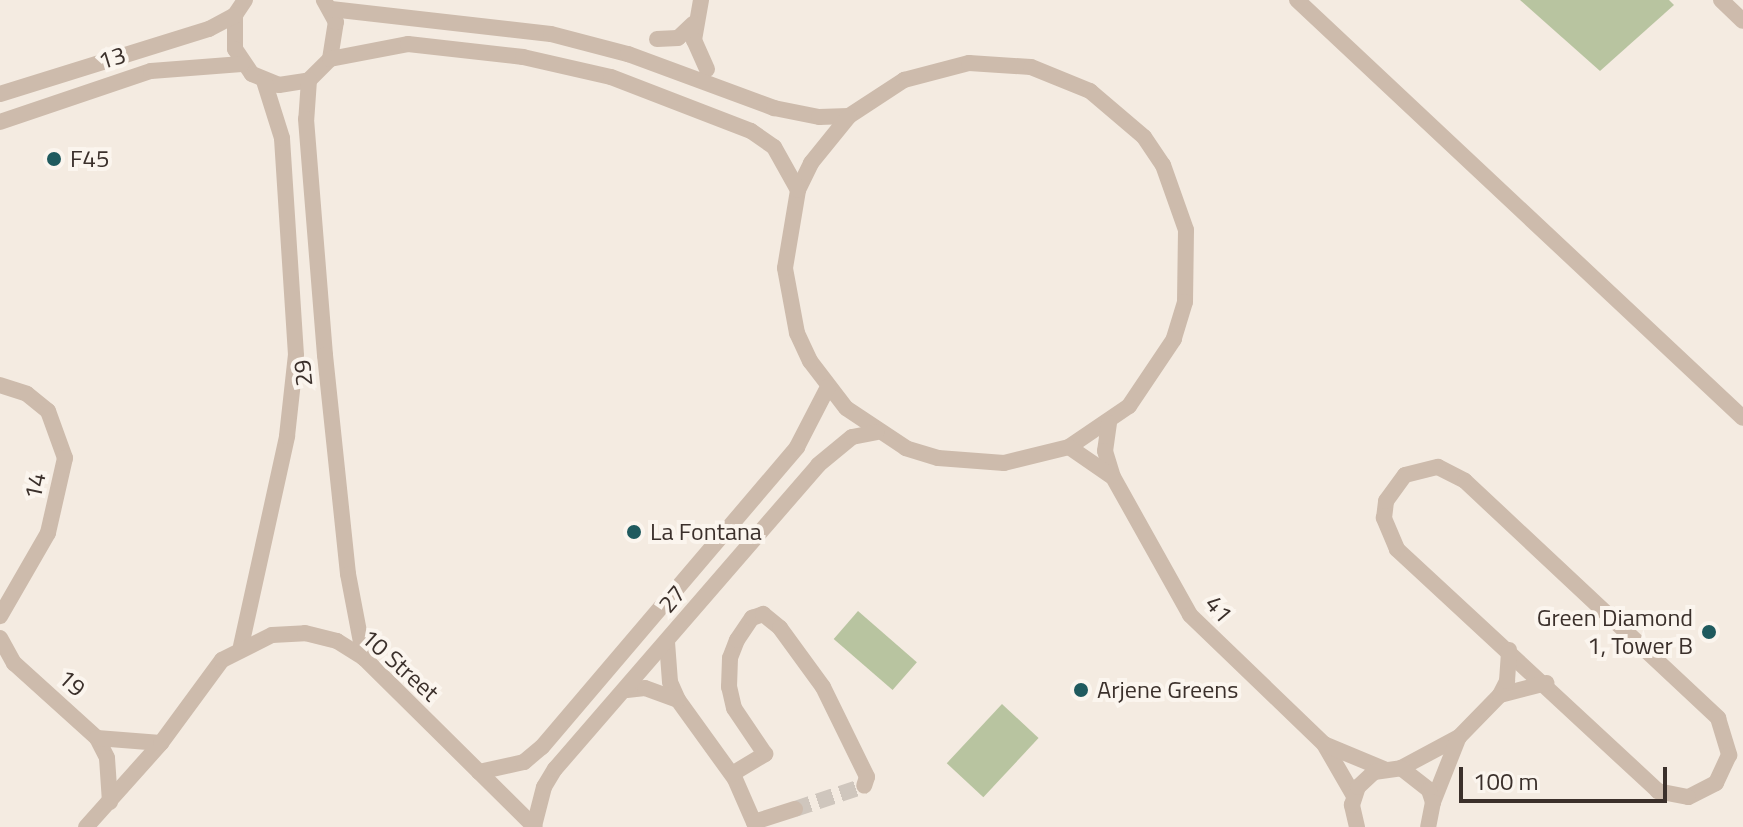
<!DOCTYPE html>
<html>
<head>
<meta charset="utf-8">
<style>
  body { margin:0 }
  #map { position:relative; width:1743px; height:827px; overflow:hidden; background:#f4ebe1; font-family:"Titillium Web",sans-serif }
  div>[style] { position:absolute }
  .green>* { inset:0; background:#b8c4a0; transform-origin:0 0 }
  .minor-tunnel>* { height:16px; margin-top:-8px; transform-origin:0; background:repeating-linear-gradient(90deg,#cfc6bd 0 16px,transparent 0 24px) }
  .minor>* { height:16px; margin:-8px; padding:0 8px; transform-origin:8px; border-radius:8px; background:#cdbbac }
  .dots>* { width:22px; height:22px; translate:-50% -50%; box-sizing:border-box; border:4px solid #fbf5ee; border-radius:50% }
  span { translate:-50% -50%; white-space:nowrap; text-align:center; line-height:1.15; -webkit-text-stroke:8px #fbf5ee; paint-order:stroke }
  .street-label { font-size:24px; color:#3b302b }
  .poi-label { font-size:24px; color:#3b302b }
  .left { translate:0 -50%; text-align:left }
  .right { translate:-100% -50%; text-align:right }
  .scale { position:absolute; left:1459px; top:767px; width:208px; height:36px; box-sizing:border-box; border:4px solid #3b302b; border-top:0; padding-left:10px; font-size:24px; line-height:28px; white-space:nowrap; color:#3b302b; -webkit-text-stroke:6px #fbf5ee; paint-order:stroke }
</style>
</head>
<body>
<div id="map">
  <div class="green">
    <i style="clip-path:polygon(1520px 0,1669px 0,1674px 5px,1600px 71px)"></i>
    <i style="left:858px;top:611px;width:78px;height:37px;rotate:41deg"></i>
    <i style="left:1002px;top:704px;width:50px;height:81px;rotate:43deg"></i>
  </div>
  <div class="minor-tunnel">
    <i style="left:795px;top:809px;width:73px;rotate:-18.4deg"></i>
  </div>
  <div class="minor">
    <i style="left:245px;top:0;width:18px;rotate:124deg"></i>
    <i style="left:235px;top:15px;width:34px;rotate:90deg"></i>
    <i style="left:235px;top:49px;width:30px;rotate:56deg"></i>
    <i style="left:252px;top:74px;width:29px;rotate:22deg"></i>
    <i style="left:279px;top:85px;width:30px;rotate:-9deg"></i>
    <i style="left:309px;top:80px;width:30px;rotate:-45deg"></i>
    <i style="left:330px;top:59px;width:37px;rotate:-81deg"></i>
    <i style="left:336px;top:22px;width:25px;rotate:-119deg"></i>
    <i style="left:701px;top:0;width:41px;rotate:99.9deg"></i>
    <i style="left:694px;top:40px;width:32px;rotate:66deg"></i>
    <i style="left:1297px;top:0;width:611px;rotate:43.14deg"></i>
    <i style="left:1721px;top:0;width:30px;rotate:44deg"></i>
    <i style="left:331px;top:9px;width:221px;rotate:6.5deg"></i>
    <i style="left:551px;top:34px;width:80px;rotate:14.6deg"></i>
    <i style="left:628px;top:54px;width:156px;rotate:20.3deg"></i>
    <i style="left:774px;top:108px;width:46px;rotate:11.3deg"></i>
    <i style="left:819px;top:117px;width:30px;rotate:-2deg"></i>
    <i style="left:849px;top:116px;width:66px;rotate:-33.2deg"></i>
    <i style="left:904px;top:80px;width:67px;rotate:-14.7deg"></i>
    <i style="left:969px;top:63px;width:62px;rotate:3.7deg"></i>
    <i style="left:1031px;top:67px;width:64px;rotate:22.1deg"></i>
    <i style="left:1090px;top:91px;width:71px;rotate:40.4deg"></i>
    <i style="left:1144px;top:137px;width:34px;rotate:56deg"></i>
    <i style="left:1163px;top:165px;width:69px;rotate:70.5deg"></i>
    <i style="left:1186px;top:230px;width:72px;rotate:90.8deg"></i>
    <i style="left:1185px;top:302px;width:39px;rotate:107deg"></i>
    <i style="left:1174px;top:339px;width:81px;rotate:123.9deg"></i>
    <i style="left:1129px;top:406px;width:73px;rotate:145.7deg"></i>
    <i style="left:1069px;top:447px;width:67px;rotate:166.2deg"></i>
    <i style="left:1004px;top:463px;width:66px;rotate:-175.7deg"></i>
    <i style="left:938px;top:458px;width:34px;rotate:-163deg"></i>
    <i style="left:906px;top:448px;width:72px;rotate:-146.3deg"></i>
    <i style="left:846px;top:408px;width:59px;rotate:-127.5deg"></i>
    <i style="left:810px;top:361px;width:31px;rotate:-115deg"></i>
    <i style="left:797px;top:333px;width:66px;rotate:-100.5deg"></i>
    <i style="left:785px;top:268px;width:79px;rotate:-80.5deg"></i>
    <i style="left:798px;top:190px;width:30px;rotate:-64deg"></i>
    <i style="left:811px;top:163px;width:60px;rotate:-51deg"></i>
    <i style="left:657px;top:39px;width:21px;rotate:-3deg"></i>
    <i style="left:678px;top:38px;width:21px;rotate:-43deg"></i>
    <i style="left:330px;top:59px;width:79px;rotate:-10.9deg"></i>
    <i style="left:408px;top:44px;width:116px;rotate:6.4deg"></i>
    <i style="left:523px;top:57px;width:90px;rotate:12.8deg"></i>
    <i style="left:611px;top:77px;width:150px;rotate:21.1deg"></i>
    <i style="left:751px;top:131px;width:28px;rotate:35deg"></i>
    <i style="left:774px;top:147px;width:49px;rotate:60.8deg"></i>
    <i style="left:309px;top:80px;width:39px;rotate:94deg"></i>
    <i style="left:306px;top:119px;width:237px;rotate:85.4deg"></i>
    <i style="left:325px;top:355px;width:220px;rotate:84deg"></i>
    <i style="left:348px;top:574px;width:86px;rotate:79.2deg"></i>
    <i style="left:0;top:94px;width:219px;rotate:-17.3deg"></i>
    <i style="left:209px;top:29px;width:30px;rotate:-28deg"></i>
    <i style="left:0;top:122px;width:159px;rotate:-18.7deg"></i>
    <i style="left:151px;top:71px;width:91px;rotate:-4.4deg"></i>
    <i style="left:0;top:385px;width:28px;rotate:18deg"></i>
    <i style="left:27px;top:394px;width:27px;rotate:39deg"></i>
    <i style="left:48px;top:411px;width:50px;rotate:70.1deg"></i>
    <i style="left:65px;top:458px;width:77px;rotate:102.8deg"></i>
    <i style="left:48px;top:533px;width:96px;rotate:120deg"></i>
    <i style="left:1109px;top:423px;width:28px;rotate:98deg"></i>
    <i style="left:1105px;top:451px;width:27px;rotate:73deg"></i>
    <i style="left:1113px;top:477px;width:158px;rotate:60.8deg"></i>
    <i style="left:1190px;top:615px;width:186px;rotate:43.9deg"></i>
    <i style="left:1324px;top:744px;width:60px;rotate:60deg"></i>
    <i style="left:1069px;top:447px;width:51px;rotate:34.6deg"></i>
    <i style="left:1438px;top:467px;width:30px;rotate:27deg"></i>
    <i style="left:1465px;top:481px;width:347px;rotate:43.1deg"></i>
    <i style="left:1718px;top:718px;width:39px;rotate:73deg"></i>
    <i style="left:1729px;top:755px;width:31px;rotate:115deg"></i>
    <i style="left:1716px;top:783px;width:31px;rotate:153deg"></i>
    <i style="left:1688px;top:797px;width:31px;rotate:-169deg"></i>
    <i style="left:1658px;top:791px;width:356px;rotate:-137.2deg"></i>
    <i style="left:1397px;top:549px;width:34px;rotate:-113deg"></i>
    <i style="left:1384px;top:518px;width:17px;rotate:-83deg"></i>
    <i style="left:1386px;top:501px;width:32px;rotate:-54deg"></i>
    <i style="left:1405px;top:475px;width:34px;rotate:-14deg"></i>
    <i style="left:0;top:638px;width:29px;rotate:61deg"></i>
    <i style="left:14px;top:663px;width:112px;rotate:42.1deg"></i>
    <i style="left:97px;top:738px;width:22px;rotate:63deg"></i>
    <i style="left:107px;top:758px;width:44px;rotate:86.1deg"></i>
    <i style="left:667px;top:642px;width:40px;rotate:85.7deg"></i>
    <i style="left:670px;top:682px;width:20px;rotate:66deg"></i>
    <i style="left:678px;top:700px;width:97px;rotate:54.2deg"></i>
    <i style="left:735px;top:779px;width:52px;rotate:66.4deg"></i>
    <i style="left:241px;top:646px;width:215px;rotate:-77.6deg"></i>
    <i style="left:287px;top:436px;width:81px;rotate:-83.7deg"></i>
    <i style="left:296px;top:355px;width:217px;rotate:-93.7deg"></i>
    <i style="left:282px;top:138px;width:60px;rotate:-107.5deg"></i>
    <i style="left:627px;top:690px;width:18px;rotate:-6deg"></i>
    <i style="left:645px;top:688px;width:35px;rotate:20deg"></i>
    <i style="left:1500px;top:695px;width:48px;rotate:-14.6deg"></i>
    <i style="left:97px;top:738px;width:64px;rotate:4.5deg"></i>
    <i style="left:1326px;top:745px;width:63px;rotate:22.5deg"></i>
    <i style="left:1401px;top:768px;width:66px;rotate:-28.1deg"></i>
    <i style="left:1459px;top:737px;width:59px;rotate:-45.7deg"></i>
    <i style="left:1500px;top:695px;width:16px;rotate:-63deg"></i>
    <i style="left:1507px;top:681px;width:31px;rotate:-86deg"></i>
    <i style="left:479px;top:772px;width:46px;rotate:-12.5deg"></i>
    <i style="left:524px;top:762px;width:23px;rotate:-40deg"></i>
    <i style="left:542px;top:747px;width:394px;rotate:-49.6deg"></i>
    <i style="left:797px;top:447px;width:68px;rotate:-62.7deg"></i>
    <i style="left:732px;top:774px;width:39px;rotate:-31deg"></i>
    <i style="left:765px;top:754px;width:55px;rotate:-124deg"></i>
    <i style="left:734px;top:708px;width:22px;rotate:-103deg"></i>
    <i style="left:729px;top:687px;width:29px;rotate:-88deg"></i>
    <i style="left:730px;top:658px;width:19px;rotate:-69deg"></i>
    <i style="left:737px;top:640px;width:27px;rotate:-56deg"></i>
    <i style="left:752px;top:618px;width:12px;rotate:-20deg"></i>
    <i style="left:763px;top:614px;width:22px;rotate:39deg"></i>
    <i style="left:780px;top:628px;width:73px;rotate:53.9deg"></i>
    <i style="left:823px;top:687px;width:100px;rotate:63.9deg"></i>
    <i style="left:867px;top:777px;width:9px;rotate:108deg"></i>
    <i style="left:1433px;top:802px;width:68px;rotate:-68.4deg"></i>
    <i style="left:754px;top:822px;width:43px;rotate:-17.6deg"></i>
    <i style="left:534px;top:826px;width:40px;rotate:-75.6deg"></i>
    <i style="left:544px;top:787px;width:21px;rotate:-59deg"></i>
    <i style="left:555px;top:769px;width:402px;rotate:-49.1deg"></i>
    <i style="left:818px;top:465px;width:44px;rotate:-39.5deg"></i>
    <i style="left:852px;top:437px;width:25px;rotate:-11deg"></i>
    <i style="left:86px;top:827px;width:113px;rotate:-48.2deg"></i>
    <i style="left:161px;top:743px;width:103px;rotate:-53.7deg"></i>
    <i style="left:222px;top:660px;width:56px;rotate:-26.6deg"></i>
    <i style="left:272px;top:635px;width:33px;rotate:-3deg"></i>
    <i style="left:305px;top:633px;width:33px;rotate:14deg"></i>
    <i style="left:337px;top:641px;width:32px;rotate:32deg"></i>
    <i style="left:364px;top:658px;width:240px;rotate:44.7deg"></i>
    <i style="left:1357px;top:827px;width:23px;rotate:-103deg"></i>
    <i style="left:1352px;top:805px;width:19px;rotate:-72deg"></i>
    <i style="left:1358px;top:787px;width:22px;rotate:-43deg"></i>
    <i style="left:1374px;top:772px;width:27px;rotate:-8deg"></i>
    <i style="left:1401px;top:768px;width:36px;rotate:38deg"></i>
    <i style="left:1429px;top:790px;width:13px;rotate:72deg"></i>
    <i style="left:1433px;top:802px;width:25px;rotate:101deg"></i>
  </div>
  <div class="dots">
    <i style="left:54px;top:159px;background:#1f5a5e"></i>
    <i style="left:634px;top:532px;background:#1f5a5e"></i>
    <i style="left:1709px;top:632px;background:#1f5a5e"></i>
    <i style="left:1081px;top:690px;background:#1f5a5e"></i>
  </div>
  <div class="street-label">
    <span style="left:112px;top:58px;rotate:-17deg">13</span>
    <span style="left:303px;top:373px;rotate:-96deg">29</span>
    <span style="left:35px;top:486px;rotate:-78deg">14</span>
    <span style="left:672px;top:599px;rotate:-50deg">27</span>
    <span style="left:1219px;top:609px;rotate:50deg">41</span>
    <span style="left:400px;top:665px;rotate:42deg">10 Street</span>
    <span style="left:72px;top:683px;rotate:42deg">19</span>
  </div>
  <div class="poi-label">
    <span class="left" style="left:70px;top:159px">F45</span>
    <span class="left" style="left:650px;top:532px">La Fontana</span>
    <span class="right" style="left:1693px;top:632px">Green Diamond<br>1, Tower B</span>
    <span class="left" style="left:1097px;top:690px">Arjene Greens</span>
  </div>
  <div class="scale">100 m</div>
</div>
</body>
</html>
